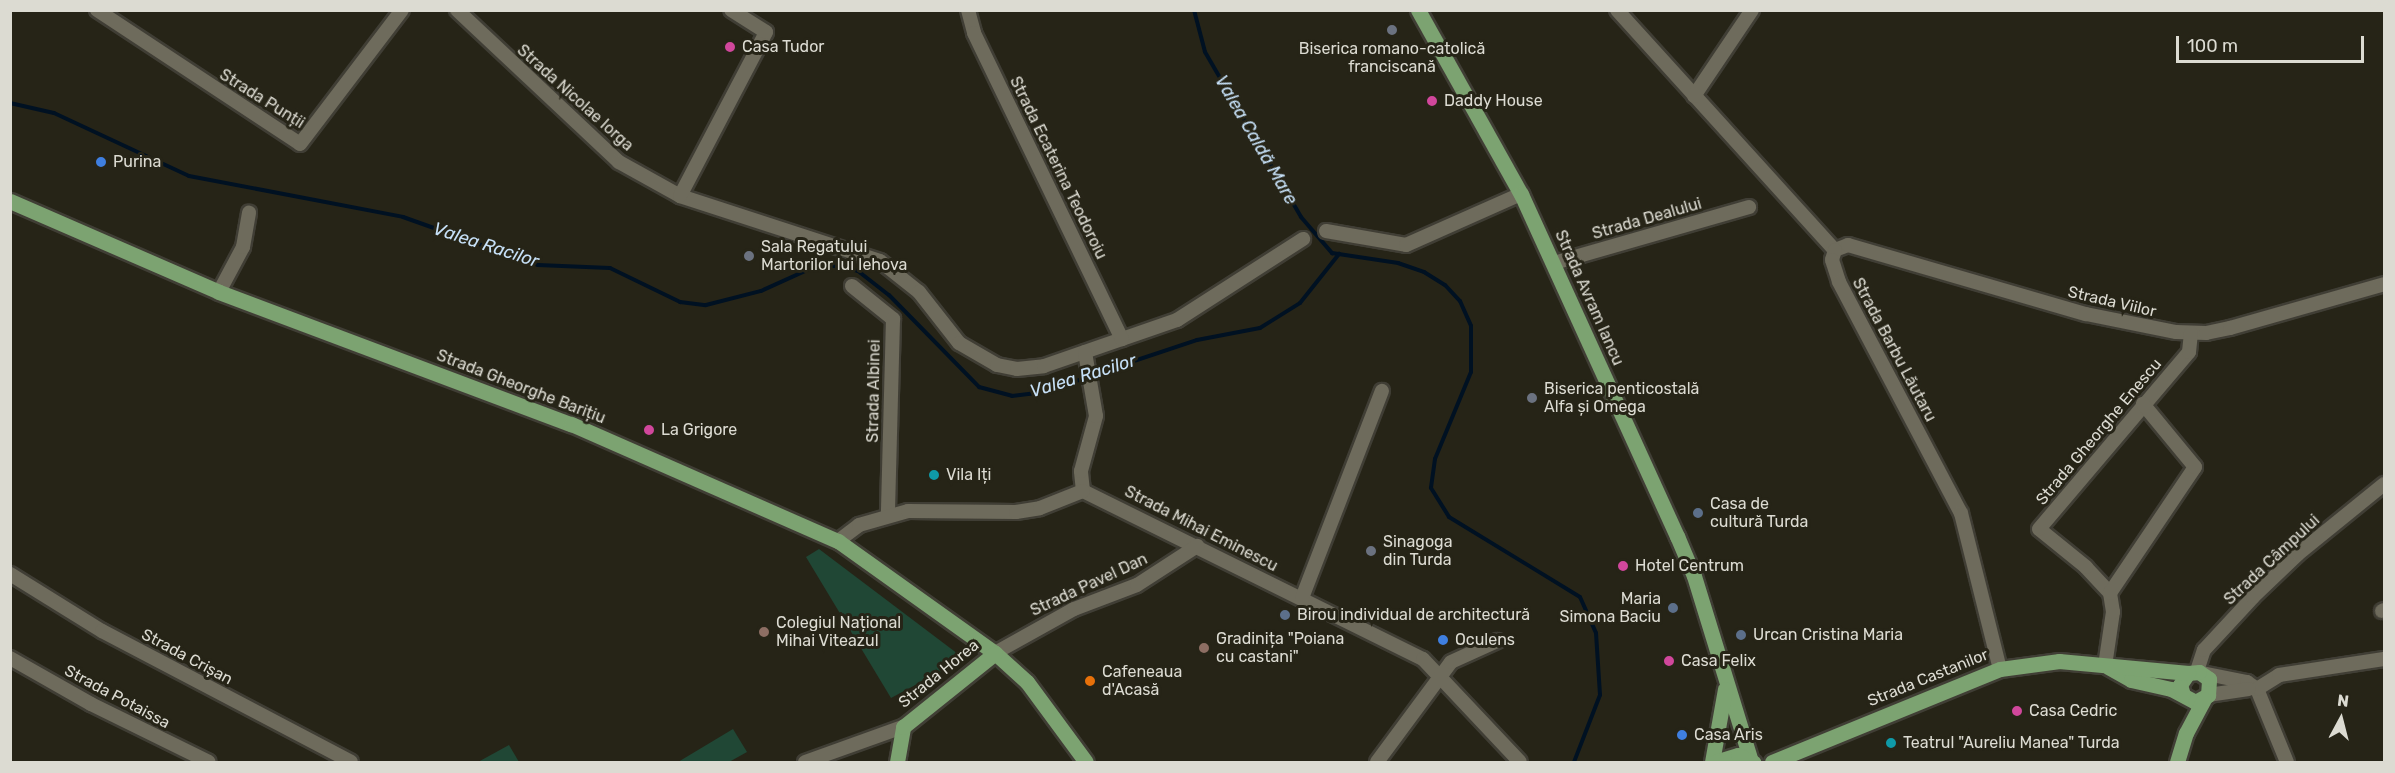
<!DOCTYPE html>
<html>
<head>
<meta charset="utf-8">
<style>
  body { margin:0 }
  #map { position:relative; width:2395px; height:773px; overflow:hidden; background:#262417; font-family:Rubik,sans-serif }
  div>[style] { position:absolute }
  .green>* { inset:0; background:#204735 }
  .stream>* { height:4px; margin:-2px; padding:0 2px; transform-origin:2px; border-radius:2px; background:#012 }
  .roads { filter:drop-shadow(2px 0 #403e35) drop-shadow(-2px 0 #403e35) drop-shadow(0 2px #403e35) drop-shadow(0 -2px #403e35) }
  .minor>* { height:14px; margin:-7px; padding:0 7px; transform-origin:7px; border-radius:7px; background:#6e6b5c }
  .major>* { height:15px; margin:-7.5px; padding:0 7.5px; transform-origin:7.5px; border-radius:7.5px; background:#7ca371 }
  .dots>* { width:16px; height:16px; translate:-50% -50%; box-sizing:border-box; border:3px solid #262417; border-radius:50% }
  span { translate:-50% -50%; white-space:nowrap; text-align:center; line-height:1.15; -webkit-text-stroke:6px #262417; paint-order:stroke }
  .poi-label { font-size:16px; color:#dcdbd2 }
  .left { translate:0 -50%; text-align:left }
  .right { translate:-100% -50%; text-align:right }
  .street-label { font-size:16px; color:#dcdbd2 }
  .water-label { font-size:18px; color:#c7e1f8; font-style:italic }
  .frame { position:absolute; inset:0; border:12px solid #dcdbd2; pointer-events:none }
  .north { position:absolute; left:2311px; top:689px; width:60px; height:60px; -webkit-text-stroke:4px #262417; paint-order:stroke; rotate:7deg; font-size:16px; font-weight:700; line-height:24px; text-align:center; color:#dcdbd2 }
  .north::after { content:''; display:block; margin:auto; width:21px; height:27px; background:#dcdbd2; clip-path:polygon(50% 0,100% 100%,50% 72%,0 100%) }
  .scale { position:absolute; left:2176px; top:36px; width:188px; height:27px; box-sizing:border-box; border:3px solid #dcdbd2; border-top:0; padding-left:8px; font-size:18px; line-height:21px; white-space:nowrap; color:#dcdbd2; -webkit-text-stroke:4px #262417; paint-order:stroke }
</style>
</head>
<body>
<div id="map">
  <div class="green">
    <i style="clip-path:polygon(819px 549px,962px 657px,962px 660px,891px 698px,806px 557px)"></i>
    <i style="clip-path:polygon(733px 729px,747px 752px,729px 762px,678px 762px)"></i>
    <i style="clip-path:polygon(509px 745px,519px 762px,478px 762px)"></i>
  </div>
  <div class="stream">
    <i style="left:1194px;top:10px;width:43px;rotate:75.3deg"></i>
    <i style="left:1205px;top:52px;width:191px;rotate:59.8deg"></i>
    <i style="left:1301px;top:217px;width:48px;rotate:49.3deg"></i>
    <i style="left:1332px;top:253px;width:67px;rotate:8.6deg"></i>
    <i style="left:1398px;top:263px;width:28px;rotate:19deg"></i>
    <i style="left:1424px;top:272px;width:25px;rotate:32deg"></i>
    <i style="left:1445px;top:285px;width:22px;rotate:47deg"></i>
    <i style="left:1460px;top:301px;width:27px;rotate:66deg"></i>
    <i style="left:1471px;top:326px;width:46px;rotate:90deg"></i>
    <i style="left:1471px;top:372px;width:94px;rotate:112.5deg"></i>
    <i style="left:1435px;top:459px;width:29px;rotate:98deg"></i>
    <i style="left:1431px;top:488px;width:34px;rotate:58deg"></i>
    <i style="left:1449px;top:517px;width:153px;rotate:31.4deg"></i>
    <i style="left:1580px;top:597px;width:39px;rotate:66deg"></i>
    <i style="left:1596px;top:633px;width:62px;rotate:86.3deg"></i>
    <i style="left:1600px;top:695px;width:72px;rotate:111.2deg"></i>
    <i style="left:10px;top:103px;width:45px;rotate:12.8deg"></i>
    <i style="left:54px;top:113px;width:149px;rotate:25deg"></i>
    <i style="left:189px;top:176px;width:218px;rotate:10.8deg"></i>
    <i style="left:403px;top:217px;width:143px;rotate:19.6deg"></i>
    <i style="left:538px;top:265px;width:72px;rotate:2.4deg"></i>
    <i style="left:610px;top:268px;width:78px;rotate:25.9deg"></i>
    <i style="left:680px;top:302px;width:26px;rotate:7deg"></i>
    <i style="left:706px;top:305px;width:57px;rotate:-14.3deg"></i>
    <i style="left:761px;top:291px;width:60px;rotate:-24.4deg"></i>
    <i style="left:816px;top:266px;width:22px"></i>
    <i style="left:838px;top:266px;width:21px;rotate:14deg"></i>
    <i style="left:858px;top:271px;width:39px;rotate:38deg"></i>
    <i style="left:889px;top:295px;width:129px;rotate:45.6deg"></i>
    <i style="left:979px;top:387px;width:34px;rotate:15deg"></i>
    <i style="left:1012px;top:396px;width:31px;rotate:-7deg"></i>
    <i style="left:1043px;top:392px;width:44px;rotate:-18.4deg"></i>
    <i style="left:1092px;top:375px;width:111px;rotate:-18.4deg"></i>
    <i style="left:1197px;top:340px;width:64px;rotate:-10.8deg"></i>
    <i style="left:1260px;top:328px;width:47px;rotate:-32deg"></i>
    <i style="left:1300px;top:303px;width:63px;rotate:-51.5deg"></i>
  </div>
  <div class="roads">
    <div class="minor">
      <i style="left:97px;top:10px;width:243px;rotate:33.4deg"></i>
      <i style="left:300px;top:144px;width:168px;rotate:-52.7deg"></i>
      <i style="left:457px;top:10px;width:222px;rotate:43.2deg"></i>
      <i style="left:619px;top:162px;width:70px;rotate:29.1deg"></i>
      <i style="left:680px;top:196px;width:210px;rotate:18deg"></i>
      <i style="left:880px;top:261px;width:50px;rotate:38.5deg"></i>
      <i style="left:919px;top:292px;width:65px;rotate:51.9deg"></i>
      <i style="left:959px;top:343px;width:44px;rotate:30.1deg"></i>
      <i style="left:997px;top:365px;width:20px;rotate:11deg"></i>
      <i style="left:1017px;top:369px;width:27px;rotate:-6deg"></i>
      <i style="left:1044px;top:366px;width:141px;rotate:-19.1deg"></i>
      <i style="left:1177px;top:320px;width:150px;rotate:-32.7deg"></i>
      <i style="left:968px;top:10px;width:24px;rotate:75deg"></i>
      <i style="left:974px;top:33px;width:340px;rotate:64.2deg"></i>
      <i style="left:1617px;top:10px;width:324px;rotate:47.8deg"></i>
      <i style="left:1694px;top:96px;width:104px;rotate:-56deg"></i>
      <i style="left:680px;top:196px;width:185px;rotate:-62.3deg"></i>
      <i style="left:766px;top:32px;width:41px;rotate:-147.8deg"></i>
      <i style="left:1326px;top:231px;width:81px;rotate:9.9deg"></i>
      <i style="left:1406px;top:245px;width:126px;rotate:-23.9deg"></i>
      <i style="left:1835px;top:250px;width:14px;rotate:-21deg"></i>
      <i style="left:1848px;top:245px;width:248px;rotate:16.2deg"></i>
      <i style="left:2086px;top:314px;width:92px;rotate:11.3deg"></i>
      <i style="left:2176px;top:332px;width:30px;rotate:2deg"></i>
      <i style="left:2206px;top:333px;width:25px;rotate:-12deg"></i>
      <i style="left:2230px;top:328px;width:160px;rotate:-15.9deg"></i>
      <i style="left:1835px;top:250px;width:10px;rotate:107deg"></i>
      <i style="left:1832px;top:260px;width:23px;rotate:72deg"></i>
      <i style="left:1839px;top:282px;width:261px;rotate:62.2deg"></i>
      <i style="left:1961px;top:513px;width:161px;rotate:76deg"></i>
      <i style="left:1554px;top:263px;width:203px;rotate:-16deg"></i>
      <i style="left:852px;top:286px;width:53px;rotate:38.8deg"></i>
      <i style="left:893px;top:319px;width:197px;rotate:91.5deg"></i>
      <i style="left:219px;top:292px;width:51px;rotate:-61.9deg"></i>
      <i style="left:243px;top:247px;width:35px;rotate:-80deg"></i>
      <i style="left:1083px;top:491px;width:379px;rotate:26.3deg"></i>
      <i style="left:1423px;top:659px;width:141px;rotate:46.7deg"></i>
      <i style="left:1083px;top:491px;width:20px;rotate:-96deg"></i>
      <i style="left:1081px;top:471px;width:57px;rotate:-74.7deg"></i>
      <i style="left:1096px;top:416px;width:65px;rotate:-99.8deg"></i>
      <i style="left:838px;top:541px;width:26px;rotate:-37deg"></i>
      <i style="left:859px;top:525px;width:51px;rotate:-15.9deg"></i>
      <i style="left:908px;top:511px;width:108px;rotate:0.5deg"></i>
      <i style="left:1016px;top:512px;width:24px;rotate:-9deg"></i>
      <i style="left:1040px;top:508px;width:46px;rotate:-21.6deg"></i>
      <i style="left:10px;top:574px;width:108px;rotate:31.8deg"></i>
      <i style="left:102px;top:631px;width:281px;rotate:27.7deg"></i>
      <i style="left:2110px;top:593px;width:35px;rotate:-133deg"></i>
      <i style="left:2086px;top:567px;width:60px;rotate:-141deg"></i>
      <i style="left:2039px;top:529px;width:232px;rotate:-49.7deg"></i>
      <i style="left:2189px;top:352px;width:19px;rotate:-84deg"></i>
      <i style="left:1302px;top:598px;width:222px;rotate:-68.9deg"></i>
      <i style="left:2382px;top:611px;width:2px;rotate:-27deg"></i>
      <i style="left:995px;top:653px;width:90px;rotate:-29.1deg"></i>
      <i style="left:1074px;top:609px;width:67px;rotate:-20.9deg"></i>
      <i style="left:1137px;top:585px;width:72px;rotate:-33deg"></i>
      <i style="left:10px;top:658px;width:93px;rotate:29.6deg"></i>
      <i style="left:91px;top:704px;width:131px;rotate:26.2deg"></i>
      <i style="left:2105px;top:666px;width:55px;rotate:-81.6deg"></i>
      <i style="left:2113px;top:612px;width:19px;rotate:-99deg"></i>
      <i style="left:2110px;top:593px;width:152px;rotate:-56deg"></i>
      <i style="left:2195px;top:467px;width:82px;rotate:-129.5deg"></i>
      <i style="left:2197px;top:671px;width:22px;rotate:-72deg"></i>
      <i style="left:2204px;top:650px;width:72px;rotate:-47.2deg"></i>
      <i style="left:2253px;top:597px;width:62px;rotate:-43.7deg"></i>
      <i style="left:2298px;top:554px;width:111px;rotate:-39.1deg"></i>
      <i style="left:2202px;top:673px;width:46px;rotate:11.3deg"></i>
      <i style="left:2247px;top:682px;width:12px;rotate:35deg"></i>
      <i style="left:2257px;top:689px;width:79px;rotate:67.7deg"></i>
      <i style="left:2257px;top:689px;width:26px;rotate:-32deg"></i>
      <i style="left:2279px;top:675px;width:106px;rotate:-8.7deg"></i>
      <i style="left:2208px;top:695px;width:41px;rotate:-8.3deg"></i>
      <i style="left:805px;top:762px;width:104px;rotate:-19.7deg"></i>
      <i style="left:1377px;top:762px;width:124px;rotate:-53.5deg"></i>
      <i style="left:1451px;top:662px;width:51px;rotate:-24.5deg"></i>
    </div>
    <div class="major">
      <i style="left:1418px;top:10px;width:211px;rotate:60.8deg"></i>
      <i style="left:1521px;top:194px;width:376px;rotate:65.5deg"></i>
      <i style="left:1677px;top:536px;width:43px;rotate:67deg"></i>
      <i style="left:1694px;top:576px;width:194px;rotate:72.9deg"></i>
      <i style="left:10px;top:201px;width:228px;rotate:23.5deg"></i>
      <i style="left:219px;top:292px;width:376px;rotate:20.6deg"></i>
      <i style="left:571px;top:424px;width:292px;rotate:23.7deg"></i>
      <i style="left:838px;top:541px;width:193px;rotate:35.5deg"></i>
      <i style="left:995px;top:653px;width:43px;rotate:42.2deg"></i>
      <i style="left:1027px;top:682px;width:99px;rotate:53.6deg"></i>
      <i style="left:2108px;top:667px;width:26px;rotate:29deg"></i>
      <i style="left:2131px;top:680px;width:41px;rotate:12.7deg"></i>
      <i style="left:2171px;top:689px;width:27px;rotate:28deg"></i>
      <i style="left:2195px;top:702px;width:15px;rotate:-28deg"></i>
      <i style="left:2208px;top:695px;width:16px;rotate:-86deg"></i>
      <i style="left:2209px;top:679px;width:12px;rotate:-145deg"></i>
      <i style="left:2199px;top:672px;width:11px;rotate:175deg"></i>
      <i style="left:2188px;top:673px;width:14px;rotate:124deg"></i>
      <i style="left:2180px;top:685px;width:10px;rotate:73deg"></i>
      <i style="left:897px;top:762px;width:36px;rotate:-80deg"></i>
      <i style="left:903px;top:727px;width:118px;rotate:-38.8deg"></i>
      <i style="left:1712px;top:762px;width:74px;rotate:-79.9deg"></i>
      <i style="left:1715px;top:762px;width:24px;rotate:-17deg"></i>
      <i style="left:1738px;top:755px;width:17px;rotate:25deg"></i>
      <i style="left:1772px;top:762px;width:246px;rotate:-22.2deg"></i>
      <i style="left:2000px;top:669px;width:60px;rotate:-7.7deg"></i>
      <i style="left:2059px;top:661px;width:130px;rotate:5.3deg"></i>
      <i style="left:2177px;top:762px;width:30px;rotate:-73deg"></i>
      <i style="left:2186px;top:733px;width:38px;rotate:-62deg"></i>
    </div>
  </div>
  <div class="dots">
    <i style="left:1392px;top:30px;background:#6b7280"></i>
    <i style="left:730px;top:47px;background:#d1479c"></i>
    <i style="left:1432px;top:101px;background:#d1479c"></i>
    <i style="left:101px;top:162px;background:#3f7fe0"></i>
    <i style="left:749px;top:256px;background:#6b7280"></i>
    <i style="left:1532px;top:398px;background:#6b7280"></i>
    <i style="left:649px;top:430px;background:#d1479c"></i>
    <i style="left:934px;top:475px;background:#0f9aa8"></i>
    <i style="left:1698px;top:513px;background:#5c6f8a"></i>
    <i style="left:1371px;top:551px;background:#6b7280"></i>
    <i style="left:1623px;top:566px;background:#d1479c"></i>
    <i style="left:1673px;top:608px;background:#5c6f8a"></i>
    <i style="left:1285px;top:615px;background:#5c6f8a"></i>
    <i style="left:764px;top:632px;background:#8d6e63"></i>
    <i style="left:1741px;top:635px;background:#5c6f8a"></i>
    <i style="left:1443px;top:640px;background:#3f7fe0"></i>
    <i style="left:1204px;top:648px;background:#8d6e63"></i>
    <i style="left:1669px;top:661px;background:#d1479c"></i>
    <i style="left:1090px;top:681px;background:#e8710a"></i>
    <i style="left:2017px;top:711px;background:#d1479c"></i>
    <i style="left:1682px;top:735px;background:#3f7fe0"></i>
    <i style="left:1891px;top:743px;background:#0f9aa8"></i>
  </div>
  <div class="poi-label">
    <span class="left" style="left:742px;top:47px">Casa Tudor</span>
    <span style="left:1392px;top:58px">Biserica romano-catolică<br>franciscană</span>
    <span class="left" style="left:1444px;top:101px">Daddy House</span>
    <span class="left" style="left:113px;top:162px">Purina</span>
    <span class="left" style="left:761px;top:256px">Sala Regatului<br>Martorilor lui Iehova</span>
    <span class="left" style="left:1544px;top:398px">Biserica penticostală<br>Alfa și Omega</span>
    <span class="left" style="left:661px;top:430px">La Grigore</span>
    <span class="left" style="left:946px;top:475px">Vila Iți</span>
    <span class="left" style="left:1710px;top:513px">Casa de<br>cultură Turda</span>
    <span class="left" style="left:1383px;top:551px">Sinagoga<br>din Turda</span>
    <span class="left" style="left:1635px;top:566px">Hotel Centrum</span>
    <span class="right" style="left:1661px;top:608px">Maria<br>Simona Baciu</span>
    <span class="left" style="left:1297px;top:615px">Birou individual de architectură</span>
    <span class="left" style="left:776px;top:632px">Colegiul Național<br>Mihai Viteazul</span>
    <span class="left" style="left:1753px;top:635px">Urcan Cristina Maria</span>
    <span class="left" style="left:1216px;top:648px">Gradinița "Poiana<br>cu castani"</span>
    <span class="left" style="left:1455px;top:640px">Oculens</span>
    <span class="left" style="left:1681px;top:661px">Casa Felix</span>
    <span class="left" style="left:1102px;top:681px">Cafeneaua<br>d'Acasă</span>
    <span class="left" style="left:2029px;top:711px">Casa Cedric</span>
    <span class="left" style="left:1694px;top:735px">Casa Aris</span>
    <span class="left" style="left:1903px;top:743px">Teatrul "Aureliu Manea" Turda</span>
  </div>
  <div class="street-label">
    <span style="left:575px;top:98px;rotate:42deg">Strada Nicolae Iorga</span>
    <span style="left:262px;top:99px;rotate:32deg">Strada Punții</span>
    <span style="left:1058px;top:168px;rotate:64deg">Strada Ecaterina Teodoroiu</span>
    <span style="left:1647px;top:219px;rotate:-16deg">Strada Dealului</span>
    <span style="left:1589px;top:298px;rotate:66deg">Strada Avram Iancu</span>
    <span style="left:2112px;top:302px;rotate:13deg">Strada Viilor</span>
    <span style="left:1894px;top:350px;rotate:62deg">Strada Barbu Lăutaru</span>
    <span style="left:521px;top:387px;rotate:21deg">Strada Gheorghe Barițiu</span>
    <span style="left:874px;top:391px;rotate:-89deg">Strada Albinei</span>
    <span style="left:2099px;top:432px;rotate:-50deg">Strada Gheorghe Enescu</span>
    <span style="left:1201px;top:529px;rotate:27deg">Strada Mihai Eminescu</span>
    <span style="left:2272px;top:560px;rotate:-43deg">Strada Câmpului</span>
    <span style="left:1089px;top:585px;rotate:-25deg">Strada Pavel Dan</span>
    <span style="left:187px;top:657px;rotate:28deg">Strada Crișan</span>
    <span style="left:939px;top:674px;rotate:-39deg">Strada Horea</span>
    <span style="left:1928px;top:678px;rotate:-22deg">Strada Castanilor</span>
    <span style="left:117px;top:697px;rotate:28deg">Strada Potaissa</span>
  </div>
  <div class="water-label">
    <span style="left:1256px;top:140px;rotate:60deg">Valea Caldă Mare</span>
    <span style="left:486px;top:245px;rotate:18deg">Valea Racilor</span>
    <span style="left:1083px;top:376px;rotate:-17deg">Valea Racilor</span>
  </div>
  <div class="frame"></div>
  <div class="north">N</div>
  <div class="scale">100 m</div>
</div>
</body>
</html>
